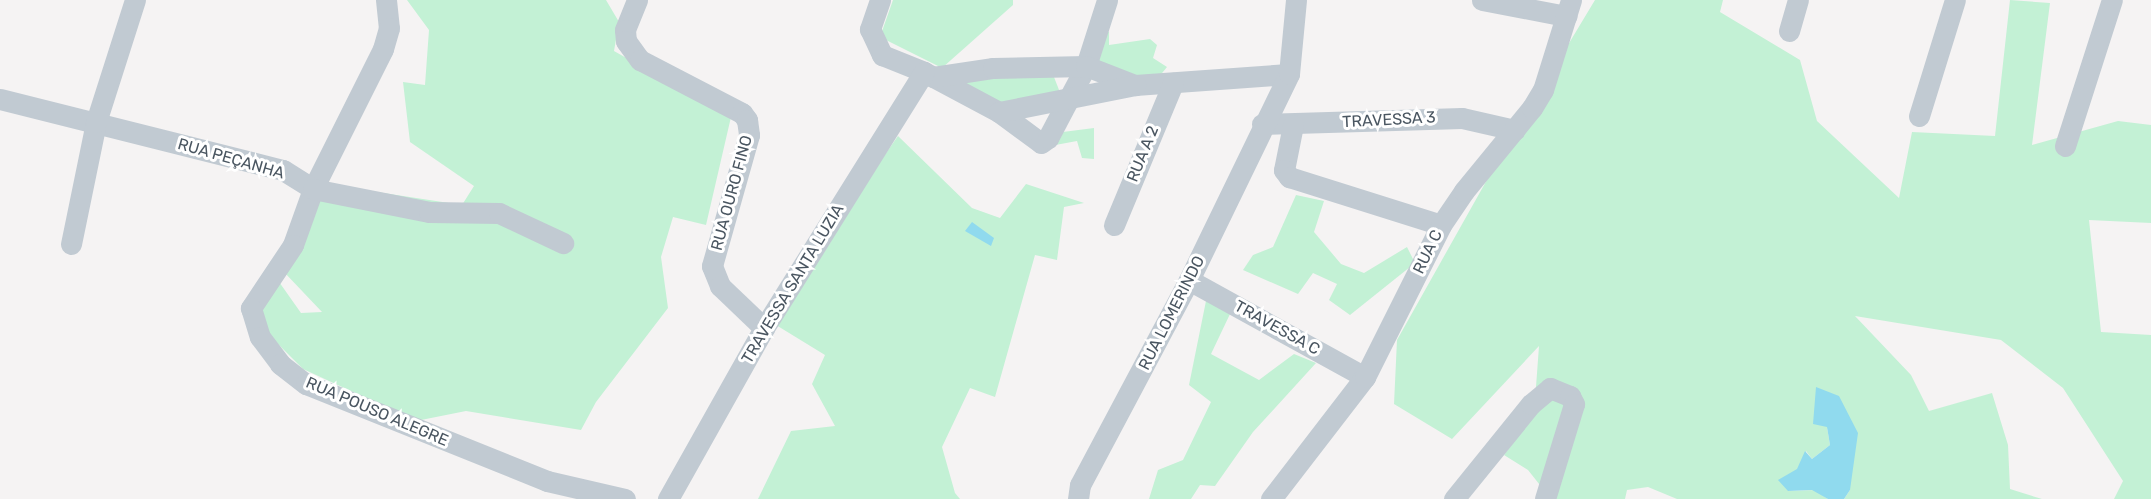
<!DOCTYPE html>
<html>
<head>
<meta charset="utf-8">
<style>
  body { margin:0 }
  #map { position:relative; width:2151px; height:499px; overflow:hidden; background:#f5f3f3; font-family:Rubik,sans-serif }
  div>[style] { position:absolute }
  .green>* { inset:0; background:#c3f1d5 }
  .water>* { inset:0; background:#90daee }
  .street>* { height:21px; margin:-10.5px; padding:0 10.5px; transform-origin:10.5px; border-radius:10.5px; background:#c1cad2 }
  span { translate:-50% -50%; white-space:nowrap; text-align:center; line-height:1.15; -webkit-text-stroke:6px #fff; paint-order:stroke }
  .street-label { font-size:16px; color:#4a5661 }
</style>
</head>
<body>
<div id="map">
  <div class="green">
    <i style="clip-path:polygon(407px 0,606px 0,619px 22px,614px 51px,731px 117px,706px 225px,673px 217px,661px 257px,668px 308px,596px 402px,581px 430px,466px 411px,416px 421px,303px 369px,267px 333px,259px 309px,277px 279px,301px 313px,322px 312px,284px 272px,318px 196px,377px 192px,462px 205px,474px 186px,410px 142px,403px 82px,425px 85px,429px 30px)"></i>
    <i style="clip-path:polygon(893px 0,1013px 0,1013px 5px,942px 68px,880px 37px)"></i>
    <i style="clip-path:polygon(1595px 0,1723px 0,1720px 12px,1800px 60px,1817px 121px,1899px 198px,1912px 132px,1995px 136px,2010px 0,2050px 3px,2032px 145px,2118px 121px,2151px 125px,2151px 223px,2089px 220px,2101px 332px,2151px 335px,2151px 499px,2114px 499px,2123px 481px,2063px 388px,2001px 340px,1855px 316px,1911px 375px,1929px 411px,1992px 393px,2008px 445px,2010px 489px,2042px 499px,1844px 499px,1850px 490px,1827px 427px,1830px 445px,1812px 459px,1806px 451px,1788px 491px,1815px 490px,1828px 499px,1677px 499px,1648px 487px,1627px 490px,1625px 499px,1551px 499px,1528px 470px,1504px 455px,1534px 414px,1539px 346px,1452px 439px,1394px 404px,1397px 340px,1488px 178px)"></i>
    <i style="clip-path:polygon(1103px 29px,1109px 32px,1109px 45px,1150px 39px,1157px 45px,1153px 58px,1167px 67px,1158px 78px,1135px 85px,1091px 62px)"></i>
    <i style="clip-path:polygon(1052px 72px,1061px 95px,999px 105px,950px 81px)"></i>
    <i style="clip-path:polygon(1094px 128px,1094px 159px,1082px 158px,1077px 141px,1050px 146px,1055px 133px)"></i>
    <i style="clip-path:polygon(898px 136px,972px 208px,1000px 218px,1026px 184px,1084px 203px,1064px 207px,1057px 260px,1035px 255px,995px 397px,970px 388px,942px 447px,955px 493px,960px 499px,758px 499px,791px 431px,835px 426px,812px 384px,825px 355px,776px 325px,830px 243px,853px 200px)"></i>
    <i style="clip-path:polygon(1296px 195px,1324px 201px,1314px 232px,1341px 264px,1364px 273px,1407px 247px,1415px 263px,1350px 315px,1329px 300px,1337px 284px,1313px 273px,1298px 294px,1243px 270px,1253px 255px,1273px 247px)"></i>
    <i style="clip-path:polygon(1207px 296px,1230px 314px,1211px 354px,1259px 380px,1294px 354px,1316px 363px,1253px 432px,1215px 486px,1200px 485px,1191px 499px,1149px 499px,1158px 470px,1183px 460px,1211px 402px,1189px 385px)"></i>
  </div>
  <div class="water">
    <i style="clip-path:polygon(972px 222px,994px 238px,991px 246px,965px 231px)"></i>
    <i style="clip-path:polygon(1816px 387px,1839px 396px,1858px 433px,1850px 490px,1844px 499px,1828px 499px,1812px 490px,1788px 491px,1778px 480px,1797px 469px,1805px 451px,1812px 459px,1830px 445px,1827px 427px,1813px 424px)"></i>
  </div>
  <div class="street">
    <i style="left:386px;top:0;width:28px;rotate:84deg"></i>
    <i style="left:389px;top:28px;width:22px;rotate:106deg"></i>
    <i style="left:383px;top:49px;width:157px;rotate:116.6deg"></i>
    <i style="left:313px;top:189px;width:59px;rotate:109.7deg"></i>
    <i style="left:293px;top:245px;width:76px;rotate:123.7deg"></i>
    <i style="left:251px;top:308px;width:30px;rotate:73deg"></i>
    <i style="left:260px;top:337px;width:34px;rotate:53deg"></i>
    <i style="left:280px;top:364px;width:33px;rotate:38deg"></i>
    <i style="left:306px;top:384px;width:260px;rotate:21.9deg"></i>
    <i style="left:547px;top:481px;width:80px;rotate:13deg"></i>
    <i style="left:637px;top:0;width:32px;rotate:112deg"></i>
    <i style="left:625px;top:30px;width:11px;rotate:85deg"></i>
    <i style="left:626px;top:41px;width:24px;rotate:54deg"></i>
    <i style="left:640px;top:60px;width:115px;rotate:27.5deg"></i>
    <i style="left:742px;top:113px;width:9px;rotate:54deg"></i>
    <i style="left:747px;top:120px;width:15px;rotate:82deg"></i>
    <i style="left:749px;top:135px;width:136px;rotate:105.8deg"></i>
    <i style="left:712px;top:266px;width:22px;rotate:68deg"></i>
    <i style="left:720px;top:286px;width:61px;rotate:43.7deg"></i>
    <i style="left:880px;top:0;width:31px;rotate:109deg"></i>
    <i style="left:870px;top:29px;width:29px;rotate:65deg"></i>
    <i style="left:882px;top:55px;width:45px;rotate:22deg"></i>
    <i style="left:924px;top:72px;width:85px;rotate:28.1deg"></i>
    <i style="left:999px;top:112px;width:52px;rotate:36.4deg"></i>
    <i style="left:1041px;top:143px;width:9px;rotate:-36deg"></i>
    <i style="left:1048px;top:138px;width:81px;rotate:-62.2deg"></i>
    <i style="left:1086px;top:66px;width:69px;rotate:-72.3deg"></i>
    <i style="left:1482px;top:0;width:86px;rotate:10.8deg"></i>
    <i style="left:1789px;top:31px;width:32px;rotate:-74deg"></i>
    <i style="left:933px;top:77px;width:61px;rotate:-8.5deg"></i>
    <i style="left:993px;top:68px;width:93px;rotate:-1.2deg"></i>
    <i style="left:1086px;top:66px;width:53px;rotate:21.2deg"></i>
    <i style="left:1135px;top:85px;width:154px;rotate:-4.1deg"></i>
    <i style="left:0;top:99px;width:292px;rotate:14.1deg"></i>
    <i style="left:283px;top:170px;width:36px;rotate:32deg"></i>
    <i style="left:313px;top:189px;width:118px;rotate:11.2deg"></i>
    <i style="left:429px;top:212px;width:70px;rotate:0.8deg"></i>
    <i style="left:499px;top:213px;width:71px;rotate:25.1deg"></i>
    <i style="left:999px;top:112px;width:139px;rotate:-11.2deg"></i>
    <i style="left:1919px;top:116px;width:121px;rotate:-72.8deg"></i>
    <i style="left:1262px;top:124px;width:200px;rotate:-1.7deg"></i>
    <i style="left:1462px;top:118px;width:54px;rotate:12.8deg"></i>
    <i style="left:1293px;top:125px;width:46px;rotate:101.3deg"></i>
    <i style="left:1284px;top:170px;width:9px;rotate:54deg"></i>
    <i style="left:1289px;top:177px;width:159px;rotate:17.5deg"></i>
    <i style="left:2065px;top:146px;width:153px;rotate:-72.2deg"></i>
    <i style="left:1114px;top:225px;width:154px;rotate:-67.4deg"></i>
    <i style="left:71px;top:244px;width:125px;rotate:-78.4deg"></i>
    <i style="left:96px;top:122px;width:128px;rotate:-72.3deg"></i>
    <i style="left:1189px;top:280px;width:201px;rotate:28.9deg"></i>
    <i style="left:668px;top:499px;width:196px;rotate:-60.7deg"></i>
    <i style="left:764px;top:328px;width:302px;rotate:-58deg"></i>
    <i style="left:1078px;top:499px;width:14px;rotate:-82deg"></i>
    <i style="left:1080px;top:485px;width:232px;rotate:-62deg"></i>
    <i style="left:1189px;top:280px;width:229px;rotate:-64.1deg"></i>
    <i style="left:1289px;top:74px;width:74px;rotate:-84.6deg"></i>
    <i style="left:1271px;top:499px;width:154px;rotate:-52.4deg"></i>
    <i style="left:1365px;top:377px;width:170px;rotate:-63.4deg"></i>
    <i style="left:1441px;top:225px;width:41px;rotate:-55.9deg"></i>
    <i style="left:1464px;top:191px;width:107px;rotate:-50.7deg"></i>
    <i style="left:1532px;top:108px;width:21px;rotate:-59deg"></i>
    <i style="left:1543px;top:90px;width:94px;rotate:-72.7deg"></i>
    <i style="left:1454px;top:499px;width:122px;rotate:-51deg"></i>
    <i style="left:1531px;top:404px;width:25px;rotate:-40deg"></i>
    <i style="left:1550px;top:388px;width:22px;rotate:22deg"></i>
    <i style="left:1570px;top:396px;width:9px;rotate:63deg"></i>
    <i style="left:1574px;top:404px;width:99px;rotate:107deg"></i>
  </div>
  <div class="street-label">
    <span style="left:1389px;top:120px;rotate:-3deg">TRAVESSA 3</span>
    <span style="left:1143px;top:154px;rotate:-68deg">RUA A 2</span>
    <span style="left:231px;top:159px;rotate:16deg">RUA PEÇANHA</span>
    <span style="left:732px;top:193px;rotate:-75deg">RUA OURO FINO</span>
    <span style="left:1428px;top:252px;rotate:-64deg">RUA C</span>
    <span style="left:793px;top:284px;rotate:-59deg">TRAVESSA SANTA LUZIA</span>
    <span style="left:1172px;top:313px;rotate:-63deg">RUA LOMERINDO</span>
    <span style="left:1277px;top:328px;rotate:29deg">TRAVESSA C</span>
    <span style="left:377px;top:412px;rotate:23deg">RUA POUSO ALEGRE</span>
  </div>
</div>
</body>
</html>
